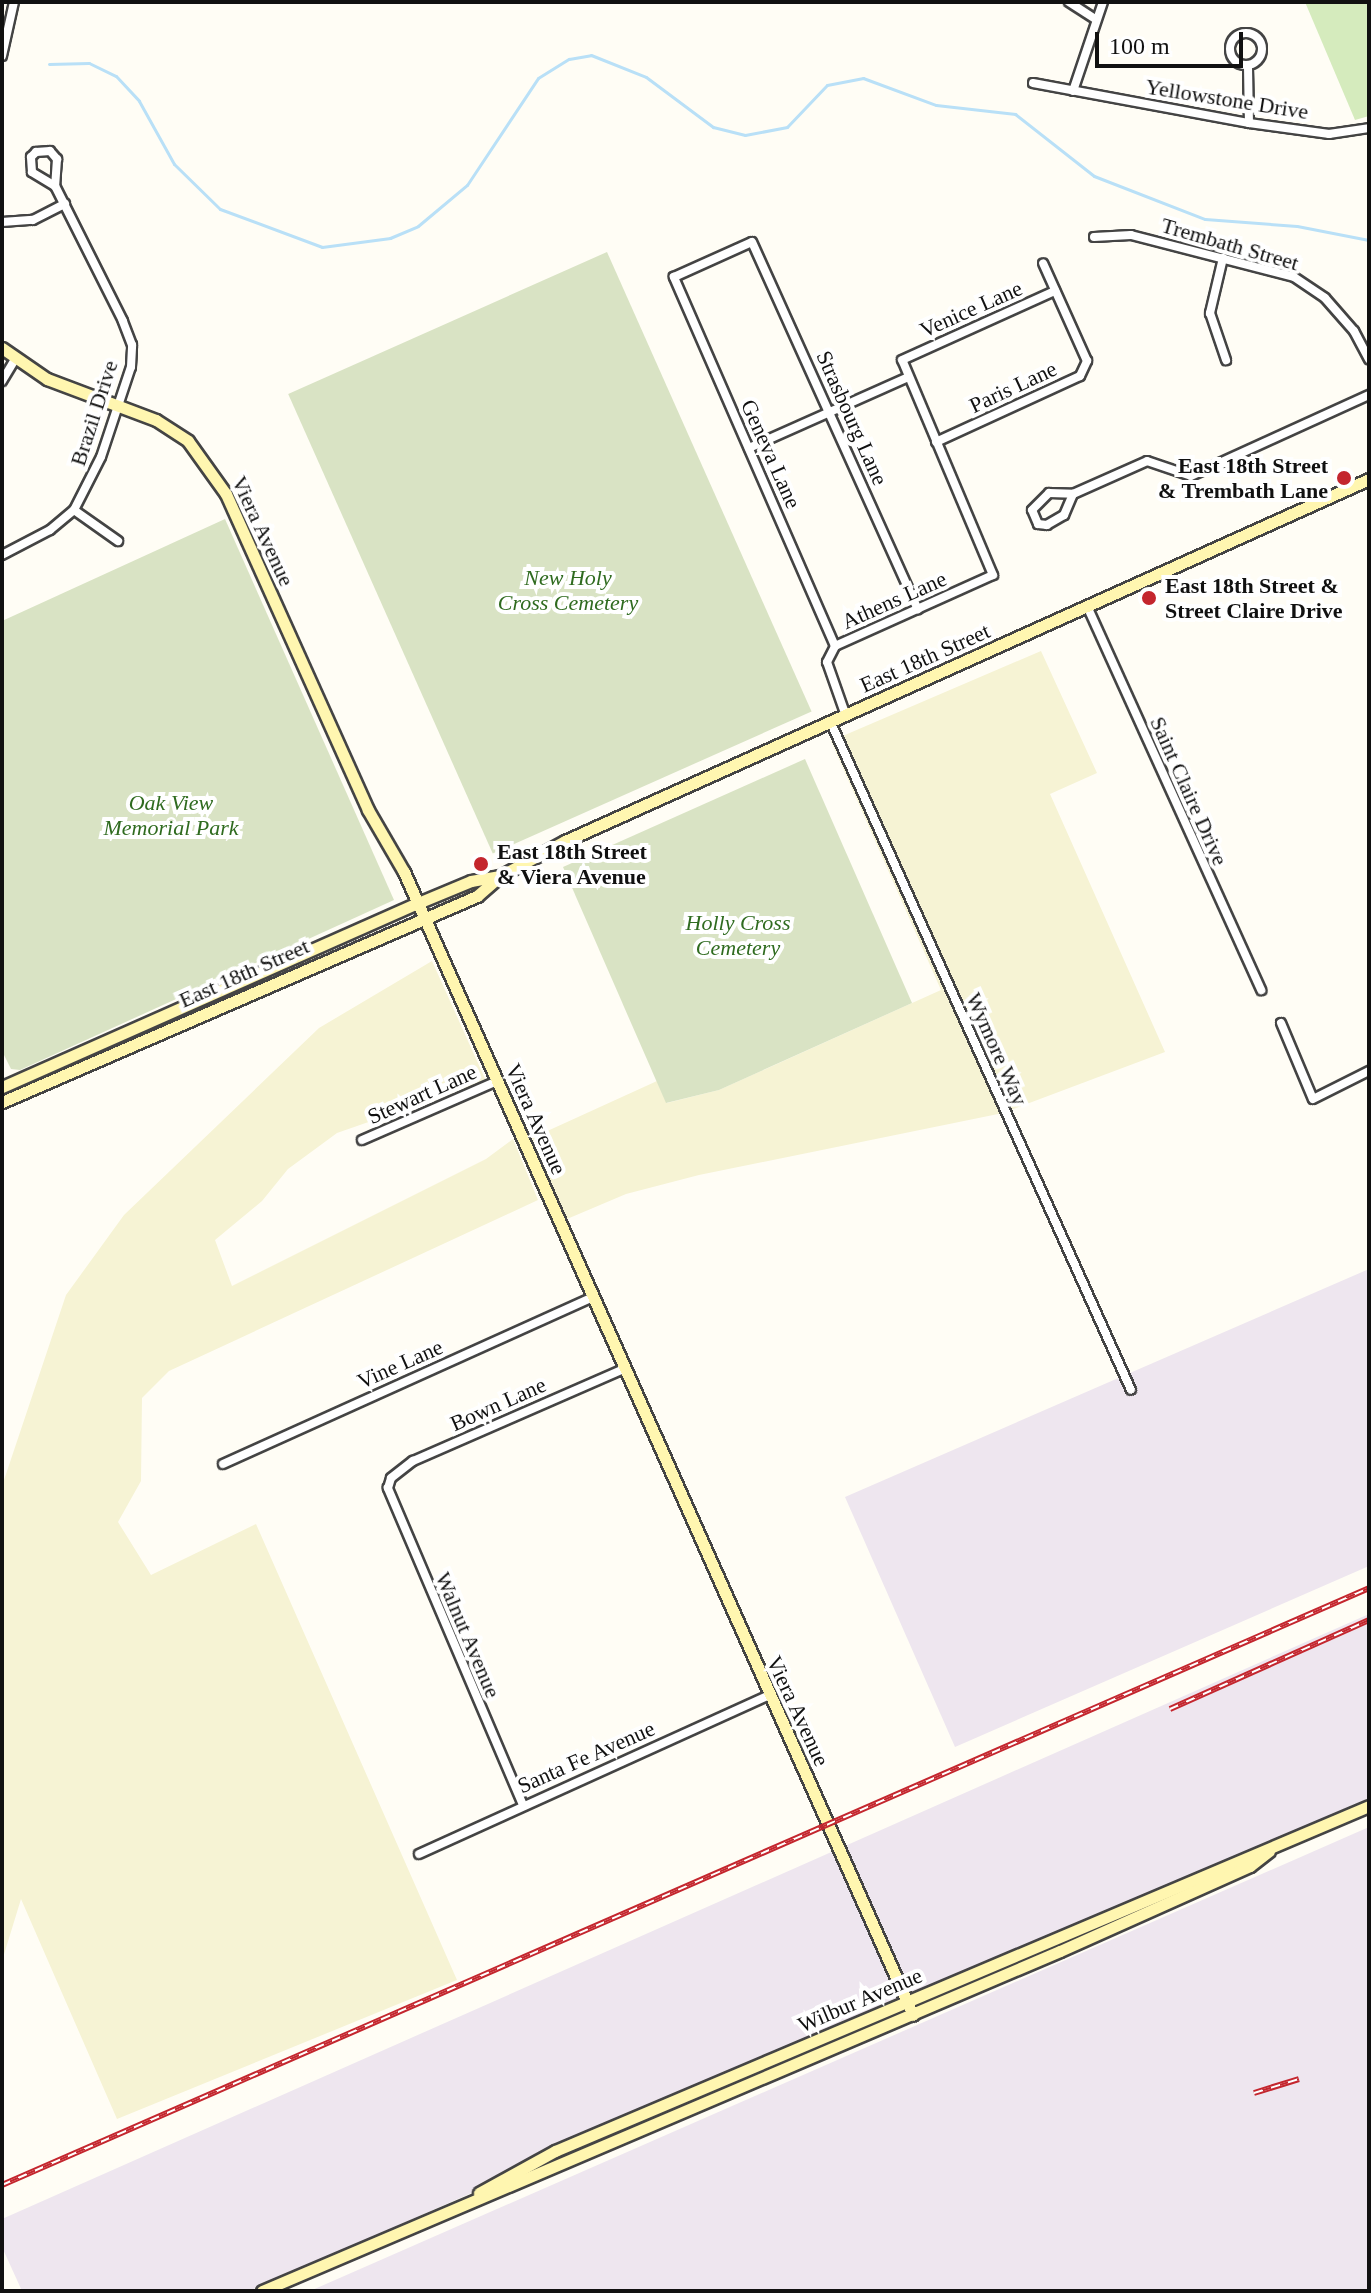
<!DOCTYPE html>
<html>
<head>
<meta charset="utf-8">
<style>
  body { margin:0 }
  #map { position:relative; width:1371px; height:2293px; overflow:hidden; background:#fffdf5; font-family:"Times New Roman",serif }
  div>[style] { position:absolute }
  .industrial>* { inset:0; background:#eee6ef }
  .farmland>* { inset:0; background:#f6f3d4 }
  .green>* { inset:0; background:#d5ebbd }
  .cemetery>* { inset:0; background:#d9e3c4; transform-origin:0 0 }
  .stream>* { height:3px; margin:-1.5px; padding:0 1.5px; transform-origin:1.5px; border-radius:1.5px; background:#b9e0f7 }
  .roads { filter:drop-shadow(2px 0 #444) drop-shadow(-2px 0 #444) drop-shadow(0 2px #444) drop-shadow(0 -2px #444) }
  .street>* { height:8px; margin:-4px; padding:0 4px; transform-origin:4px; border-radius:4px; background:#fff }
  .street>.ring { margin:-4px; padding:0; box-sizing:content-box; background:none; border:8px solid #fff; border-radius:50% }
  .secondary>* { height:11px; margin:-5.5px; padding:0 5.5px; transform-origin:5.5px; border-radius:5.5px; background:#fff6b0 }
  .rail>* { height:6px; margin-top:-3px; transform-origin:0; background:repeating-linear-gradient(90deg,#fff 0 9px,#c4262e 0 18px); box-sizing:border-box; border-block:2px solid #c4262e }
  .dots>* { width:22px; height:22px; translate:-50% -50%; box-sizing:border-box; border:4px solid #fff; border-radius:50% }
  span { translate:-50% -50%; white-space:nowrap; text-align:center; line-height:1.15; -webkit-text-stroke:8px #fff; paint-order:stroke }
  .street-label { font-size:22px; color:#111 }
  .poi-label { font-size:22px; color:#111; font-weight:700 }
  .right { translate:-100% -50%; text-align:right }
  .left { translate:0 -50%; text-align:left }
  .park-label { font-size:22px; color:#2f6b1f; font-style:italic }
  .frame { position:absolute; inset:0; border:4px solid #111; pointer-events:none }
  .scale { position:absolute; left:1095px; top:32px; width:148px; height:36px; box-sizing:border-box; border:4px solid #111; border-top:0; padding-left:10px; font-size:24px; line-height:28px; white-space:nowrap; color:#111; -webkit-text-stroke:6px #fff; paint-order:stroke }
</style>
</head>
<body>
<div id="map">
  <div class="industrial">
    <i style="clip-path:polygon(1369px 1269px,1369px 1566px,955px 1747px,845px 1497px)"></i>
    <i style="clip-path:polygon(1369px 1614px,1369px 1798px,249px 2291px,22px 2291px,2px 2247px,2px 2219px)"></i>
    <i style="clip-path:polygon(1369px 1827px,1369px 2291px,310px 2291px)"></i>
  </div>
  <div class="farmland">
    <i style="clip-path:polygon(1041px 651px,1097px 773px,1050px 794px,1165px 1052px,1003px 1113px,699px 1175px,626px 1194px,567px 1219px,532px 1138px,657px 1081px,667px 1103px,719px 1090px,941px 990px,831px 741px)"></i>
    <i style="clip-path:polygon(432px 961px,486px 1081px,337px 1133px,288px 1169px,262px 1201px,215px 1240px,232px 1286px,486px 1159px,513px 1139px,538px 1200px,169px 1371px,142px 1398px,141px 1481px,118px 1522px,151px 1575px,256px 1524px,457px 1980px,117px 2119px,21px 1899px,2px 1961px,2px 1486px,66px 1295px,124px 1215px,319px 1028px)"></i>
  </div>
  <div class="green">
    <i style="clip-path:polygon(1305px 2px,1369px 2px,1369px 116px,1355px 120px)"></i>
  </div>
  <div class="cemetery">
    <i style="left:607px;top:252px;width:503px;height:349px;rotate:66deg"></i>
    <i style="clip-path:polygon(225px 519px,394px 900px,20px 1070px,11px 1069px,2px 1051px,2px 621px)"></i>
    <i style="clip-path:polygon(805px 759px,912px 1003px,719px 1090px,666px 1103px,563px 867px)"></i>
  </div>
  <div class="stream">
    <i style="left:49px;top:64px;width:40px;rotate:-1.4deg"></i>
    <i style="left:89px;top:63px;width:30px;rotate:26deg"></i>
    <i style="left:116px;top:76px;width:34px;rotate:47deg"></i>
    <i style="left:139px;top:101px;width:72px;rotate:60.9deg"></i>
    <i style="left:174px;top:164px;width:64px;rotate:44.4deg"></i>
    <i style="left:220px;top:209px;width:109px;rotate:20.4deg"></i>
    <i style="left:322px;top:247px;width:69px;rotate:-7.5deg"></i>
    <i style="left:390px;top:238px;width:30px;rotate:-23deg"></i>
    <i style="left:418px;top:226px;width:64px;rotate:-39.9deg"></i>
    <i style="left:467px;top:185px;width:128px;rotate:-56.4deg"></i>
    <i style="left:538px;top:78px;width:36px;rotate:-32deg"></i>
    <i style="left:569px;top:59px;width:22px;rotate:-10deg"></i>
    <i style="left:591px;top:55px;width:59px;rotate:21.8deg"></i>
    <i style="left:646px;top:77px;width:84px;rotate:36.7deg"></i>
    <i style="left:713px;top:127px;width:33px;rotate:14deg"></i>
    <i style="left:745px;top:135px;width:43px;rotate:-10.8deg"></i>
    <i style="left:787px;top:127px;width:58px;rotate:-46.4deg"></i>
    <i style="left:827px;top:85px;width:37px;rotate:-11deg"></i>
    <i style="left:863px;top:78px;width:78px;rotate:20.3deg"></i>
    <i style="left:936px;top:105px;width:80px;rotate:6.5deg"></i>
    <i style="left:1015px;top:114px;width:100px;rotate:38.1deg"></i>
    <i style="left:1094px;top:176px;width:119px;rotate:21.2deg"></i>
    <i style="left:1205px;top:219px;width:92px;rotate:4.4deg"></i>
    <i style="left:1297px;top:226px;width:73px;rotate:11deg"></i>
  </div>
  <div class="roads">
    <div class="street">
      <i style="left:1069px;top:2px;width:30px;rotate:33deg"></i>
      <i class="ring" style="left:1230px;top:33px;width:24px;height:24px"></i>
      <i style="left:2px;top:56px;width:55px;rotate:-77.5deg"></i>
      <i style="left:1248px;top:67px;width:56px;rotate:89deg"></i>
      <i style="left:1033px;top:83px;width:220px;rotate:10.5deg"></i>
      <i style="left:1249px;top:123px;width:81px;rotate:7.8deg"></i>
      <i style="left:1329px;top:134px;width:40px;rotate:-8.5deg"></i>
      <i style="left:1073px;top:91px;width:94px;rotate:-71.4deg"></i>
      <i style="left:2px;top:222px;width:31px;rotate:-4deg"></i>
      <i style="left:33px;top:220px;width:36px;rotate:-27deg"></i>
      <i style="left:1094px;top:237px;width:37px;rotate:-3deg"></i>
      <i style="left:1131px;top:235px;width:168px;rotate:14.4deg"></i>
      <i style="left:1294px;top:277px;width:37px;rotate:34deg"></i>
      <i style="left:1325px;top:298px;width:44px;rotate:48.7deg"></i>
      <i style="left:1354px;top:331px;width:32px;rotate:62deg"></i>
      <i style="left:1223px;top:258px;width:57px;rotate:103.3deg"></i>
      <i style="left:1210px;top:313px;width:50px;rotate:71.2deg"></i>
      <i style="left:2px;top:381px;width:23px;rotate:-59deg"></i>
      <i style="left:936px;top:442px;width:158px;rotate:-24.6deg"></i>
      <i style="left:1080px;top:376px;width:17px;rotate:-65deg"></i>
      <i style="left:1087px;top:361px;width:107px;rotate:-114.2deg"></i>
      <i style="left:749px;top:448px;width:172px;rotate:-24deg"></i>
      <i style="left:1073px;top:494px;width:23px;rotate:113deg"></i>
      <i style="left:1064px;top:515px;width:20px;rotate:150deg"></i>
      <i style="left:1047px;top:525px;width:9px;rotate:-174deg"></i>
      <i style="left:1038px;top:524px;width:15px;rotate:-113deg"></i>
      <i style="left:1032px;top:510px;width:24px;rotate:-45deg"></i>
      <i style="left:1049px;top:493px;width:24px;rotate:2deg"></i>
      <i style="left:1073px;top:494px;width:81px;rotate:-24deg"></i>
      <i style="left:1147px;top:461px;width:46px;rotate:18.8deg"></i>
      <i style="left:1191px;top:476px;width:196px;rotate:-24.5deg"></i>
      <i style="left:74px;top:510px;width:54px;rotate:35.2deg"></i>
      <i style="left:2px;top:555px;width:54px;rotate:-27.5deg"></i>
      <i style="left:50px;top:530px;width:31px;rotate:-40deg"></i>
      <i style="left:74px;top:510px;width:59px;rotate:-63deg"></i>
      <i style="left:101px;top:457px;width:95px;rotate:-71.6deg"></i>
      <i style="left:131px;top:367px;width:22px;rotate:-87deg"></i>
      <i style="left:132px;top:345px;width:26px;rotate:-111deg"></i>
      <i style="left:123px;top:321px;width:151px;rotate:-116.7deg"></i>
      <i style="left:55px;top:186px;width:27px;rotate:-149deg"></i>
      <i style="left:32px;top:172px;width:15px;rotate:-94deg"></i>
      <i style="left:31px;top:157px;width:7px;rotate:-45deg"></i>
      <i style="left:36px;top:152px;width:14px;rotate:-4deg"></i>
      <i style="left:50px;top:151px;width:11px;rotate:49deg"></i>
      <i style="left:57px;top:159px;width:27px;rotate:94deg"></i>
      <i style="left:1087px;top:606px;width:422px;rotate:65.6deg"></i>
      <i style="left:835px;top:646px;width:403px;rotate:-113.6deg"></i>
      <i style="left:674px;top:277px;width:85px;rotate:-24.2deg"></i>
      <i style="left:752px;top:242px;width:403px;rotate:65.7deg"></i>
      <i style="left:846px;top:716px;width:57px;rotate:-109.4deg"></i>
      <i style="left:827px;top:662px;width:18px;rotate:-63deg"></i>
      <i style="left:835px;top:646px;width:173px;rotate:-24.2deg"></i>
      <i style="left:993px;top:575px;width:233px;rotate:-112.9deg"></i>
      <i style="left:902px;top:360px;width:168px;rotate:-24.3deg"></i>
      <i style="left:831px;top:723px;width:731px;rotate:65.78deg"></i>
      <i style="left:1281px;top:1023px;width:82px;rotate:67.2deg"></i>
      <i style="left:1313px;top:1099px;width:63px;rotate:-26.6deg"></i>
      <i style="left:362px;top:1140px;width:147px;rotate:-23.6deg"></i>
      <i style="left:223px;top:1464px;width:406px;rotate:-24.3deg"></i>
      <i style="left:523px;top:1805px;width:345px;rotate:-113.1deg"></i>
      <i style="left:388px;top:1488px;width:10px;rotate:-73deg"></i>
      <i style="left:391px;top:1478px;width:28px;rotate:-38deg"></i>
      <i style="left:413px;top:1461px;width:230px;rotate:-23.6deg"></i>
      <i style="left:419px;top:1854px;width:383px;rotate:-24.4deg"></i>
    </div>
    <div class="secondary">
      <i style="left:2px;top:348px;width:55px;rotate:34.6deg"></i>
      <i style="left:47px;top:379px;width:116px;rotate:20.6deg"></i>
      <i style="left:156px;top:420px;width:38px;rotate:33deg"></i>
      <i style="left:188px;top:441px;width:65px;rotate:54.4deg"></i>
      <i style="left:226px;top:494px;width:346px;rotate:65.8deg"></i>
      <i style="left:368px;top:810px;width:72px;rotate:59.9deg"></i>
      <i style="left:404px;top:872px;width:1251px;rotate:66deg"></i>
      <i style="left:2px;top:1087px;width:455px;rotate:-23.9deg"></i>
      <i style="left:418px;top:903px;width:57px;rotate:-22.5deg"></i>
      <i style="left:471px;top:881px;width:28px;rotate:-10deg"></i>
      <i style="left:2px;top:1102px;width:518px;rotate:-23.45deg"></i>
      <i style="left:477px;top:896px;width:30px;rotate:-41deg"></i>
      <i style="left:500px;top:876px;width:74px;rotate:-28.3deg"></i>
      <i style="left:565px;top:841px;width:882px;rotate:-24.24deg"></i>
      <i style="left:479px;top:2193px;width:87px;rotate:-28.9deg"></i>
      <i style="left:555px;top:2151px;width:884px;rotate:-22.97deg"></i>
      <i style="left:262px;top:2291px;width:867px;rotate:-23.08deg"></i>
      <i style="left:1060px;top:1951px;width:208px;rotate:-24.1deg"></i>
      <i style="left:1250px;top:1866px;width:24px;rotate:-38deg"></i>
    </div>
  </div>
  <div class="rail">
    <i style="left:1170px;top:1709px;width:218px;rotate:-24.1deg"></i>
    <i style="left:1254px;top:2093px;width:47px;rotate:-17.3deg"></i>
    <i style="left:2px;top:2185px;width:1492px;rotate:-23.59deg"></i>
  </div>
  <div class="dots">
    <i style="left:1344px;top:478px;background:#c4262e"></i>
    <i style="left:1149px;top:598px;background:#c4262e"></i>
    <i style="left:481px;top:864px;background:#c4262e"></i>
  </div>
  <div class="street-label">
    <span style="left:1227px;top:99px;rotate:9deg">Yellowstone Drive</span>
    <span style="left:1230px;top:244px;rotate:16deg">Trembath Street</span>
    <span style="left:971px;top:309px;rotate:-24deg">Venice Lane</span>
    <span style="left:1013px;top:387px;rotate:-25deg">Paris Lane</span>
    <span style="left:94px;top:413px;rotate:-72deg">Brazil Drive</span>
    <span style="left:852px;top:418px;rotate:66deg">Strasbourg Lane</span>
    <span style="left:771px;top:454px;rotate:66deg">Geneva Lane</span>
    <span style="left:263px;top:531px;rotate:65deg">Viera Avenue</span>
    <span style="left:894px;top:600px;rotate:-24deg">Athens Lane</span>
    <span style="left:925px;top:658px;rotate:-24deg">East 18th Street</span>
    <span style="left:1189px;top:791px;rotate:66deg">Saint Claire Drive</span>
    <span style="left:244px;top:973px;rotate:-24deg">East 18th Street</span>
    <span style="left:997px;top:1049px;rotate:66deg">Wymore Way</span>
    <span style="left:422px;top:1094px;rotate:-24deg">Stewart Lane</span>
    <span style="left:536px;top:1119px;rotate:66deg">Viera Avenue</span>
    <span style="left:400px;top:1364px;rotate:-24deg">Vine Lane</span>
    <span style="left:498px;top:1404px;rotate:-24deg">Bown Lane</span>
    <span style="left:468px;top:1635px;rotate:67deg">Walnut Avenue</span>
    <span style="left:798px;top:1711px;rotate:65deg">Viera Avenue</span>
    <span style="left:586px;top:1757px;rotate:-24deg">Santa Fe Avenue</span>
    <span style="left:860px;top:2000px;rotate:-23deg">Wilbur Avenue</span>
  </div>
  <div class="poi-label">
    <span class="right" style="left:1328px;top:478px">East 18th Street<br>&amp; Trembath Lane</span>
    <span class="left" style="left:1165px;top:598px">East 18th Street &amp;<br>Street Claire Drive</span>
    <span class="left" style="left:497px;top:864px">East 18th Street<br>&amp; Viera Avenue</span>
  </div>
  <div class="park-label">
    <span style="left:568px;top:590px">New Holy<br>Cross Cemetery</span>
    <span style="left:171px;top:815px">Oak View<br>Memorial Park</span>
    <span style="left:738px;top:935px">Holly Cross<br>Cemetery</span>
  </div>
  <div class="frame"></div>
  <div class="scale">100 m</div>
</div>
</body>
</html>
